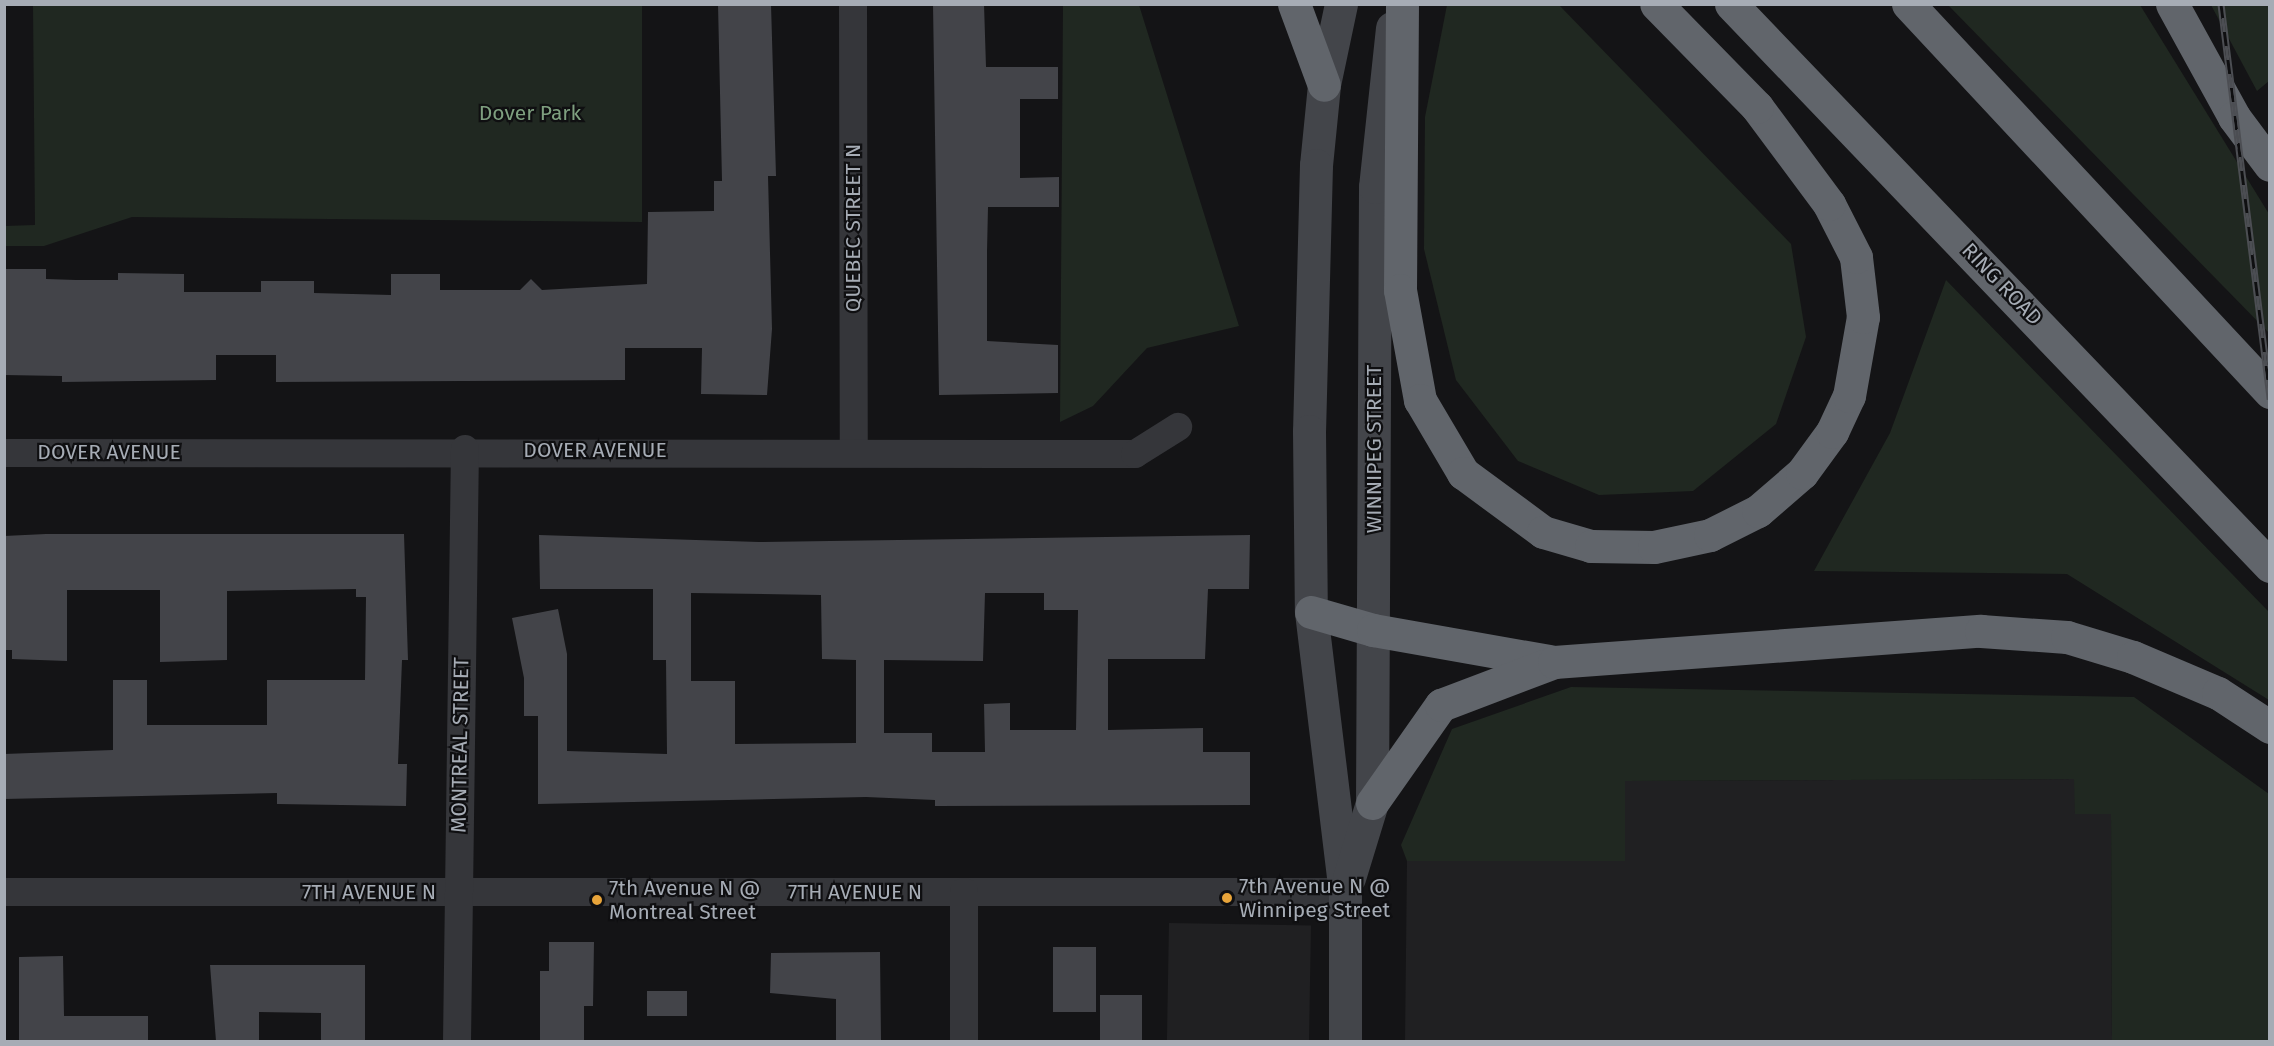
<!DOCTYPE html>
<html>
<head>
<meta charset="utf-8">
<style>
  body { margin:0 }
  #map { position:relative; width:2274px; height:1046px; overflow:hidden; background:#141416; font-family:"Fira Sans",sans-serif }
  div>[style] { position:absolute }
  .built>* { inset:0; background:#202022; transform-origin:0 0 }
  .green>* { inset:0; background:#202821 }
  .building>* { inset:0; background:#434449; transform-origin:0 0 }
  .street>* { height:28px; margin:-14px; padding:0 14px; transform-origin:14px; border-radius:14px; background:#35363a }
  .secondary>* { height:33px; margin:-16.5px; padding:0 16.5px; transform-origin:16.5px; border-radius:16.5px; background:#43454a }
  .highway>* { height:33px; margin:-16.5px; padding:0 16.5px; transform-origin:16.5px; border-radius:16.5px; background:#61656b }
  .rail>* { height:7px; margin-top:-3.5px; transform-origin:0; background:repeating-linear-gradient(90deg,#0f0f11 0 14px,#4c4e53 0 28px); box-sizing:border-box; border-block:2px solid #4c4e53 }
  .dots>* { width:16px; height:16px; translate:-50% -50%; box-sizing:border-box; border:3px solid #0f0f11; border-radius:50% }
  span { translate:-50% -50%; white-space:nowrap; text-align:center; line-height:1.15; -webkit-text-stroke:4.5px #0f0f11; paint-order:stroke }
  .park-label { font-size:21px; color:#7e9f7f }
  .street-label { font-size:21px; color:#a6acb5 }
  .poi-label { font-size:21px; color:#a6acb5 }
  .left { translate:0 -50%; text-align:left }
  .frame { position:absolute; inset:0; border:6px solid #a6acb5; pointer-events:none }
</style>
</head>
<body>
<div id="map">
  <div class="built">
    <i style="clip-path:polygon(2075px 779px,2111px 813px,2112px 1041px,1405px 1042px,1407px 861px,1625px 861px,1625px 781px)"></i>
    <i style="left:1169px;top:923px;width:142px;height:118px;rotate:1deg"></i>
  </div>
  <div class="green">
    <i style="clip-path:polygon(33px 5px,642px 5px,642px 222px,132px 217px,44px 246px,5px 246px,5px 226px,35px 225px)"></i>
    <i style="clip-path:polygon(1063px 5px,1139px 5px,1239px 326px,1147px 348px,1093px 406px,1060px 422px)"></i>
    <i style="clip-path:polygon(1447px 5px,1559px 5px,1791px 244px,1806px 337px,1776px 424px,1693px 491px,1599px 495px,1518px 461px,1456px 380px,1424px 249px,1425px 117px)"></i>
    <i style="clip-path:polygon(1948px 5px,2140px 5px,2269px 214px,2269px 333px)"></i>
    <i style="clip-path:polygon(2211px 5px,2269px 5px,2269px 81px,2257px 91px)"></i>
    <i style="clip-path:polygon(1946px 280px,2269px 612px,2269px 700px,2067px 574px,1814px 571px,1890px 433px)"></i>
    <i style="clip-path:polygon(1571px 687px,2134px 697px,2269px 794px,2269px 1041px,2112px 1041px,2111px 814px,2075px 814px,2074px 779px,1625px 781px,1625px 861px,1407px 861px,1401px 845px,1452px 729px)"></i>
  </div>
  <div class="building">
    <i style="clip-path:polygon(718px 4px,771px 4px,776px 176px,768px 176px,772px 329px,767px 395px,701px 394px,702px 348px,625px 348px,625px 380px,276px 382px,276px 355px,216px 355px,216px 380px,62px 382px,62px 376px,4px 375px,4px 269px,46px 269px,46px 279px,76px 280px,118px 280px,118px 273px,184px 274px,184px 292px,261px 292px,261px 281px,314px 281px,314px 293px,391px 295px,391px 274px,440px 274px,440px 290px,520px 290px,531px 279px,542px 290px,647px 284px,648px 212px,714px 211px,714px 181px,722px 181px)"></i>
    <i style="clip-path:polygon(933px 4px,984px 4px,986px 67px,1058px 67px,1058px 99px,1020px 99px,1020px 178px,1059px 177px,1059px 207px,988px 207px,987px 252px,987px 341px,1058px 345px,1058px 393px,939px 395px)"></i>
    <i style="clip-path:polygon(46px 534px,404px 534px,408px 660px,402px 660px,398px 764px,407px 764px,406px 806px,277px 804px,277px 793px,4px 799px,4px 754px,113px 750px,113px 680px,147px 680px,147px 725px,267px 725px,267px 680px,365px 680px,366px 597px,356px 597px,356px 589px,227px 591px,227px 660px,160px 662px,160px 590px,67px 590px,67px 661px,12px 659px,12px 650px,4px 650px,4px 536px)"></i>
    <i style="clip-path:polygon(evenodd,539px 535px,759px 542px,1250px 535px,1249px 589px,1208px 589px,1205px 659px,1108px 659px,1108px 730px,1203px 728px,1203px 752px,1250px 752px,1250px 805px,935px 806px,935px 800px,866px 797px,538px 804px,538px 716px,524px 716px,524px 678px,512px 618px,558px 609px,567px 654px,567px 751px,667px 754px,666px 660px,653px 660px,653px 589px,540px 589px,539px 535px,691px 593px,821px 595px,822px 659px,856px 660px,856px 743px,735px 744px,735px 681px,691px 681px,691px 593px,539px 535px,985px 593px,1044px 593px,1044px 610px,1078px 610px,1076px 730px,1010px 730px,1010px 703px,984px 704px,985px 752px,932px 752px,932px 733px,884px 733px,884px 660px,983px 661px,985px 593px)"></i>
    <i style="clip-path:polygon(549px 942px,594px 942px,593px 1006px,584px 1006px,584px 1041px,540px 1041px,540px 971px,549px 971px)"></i>
    <i style="left:1053px;top:947px;width:43px;height:65px"></i>
    <i style="clip-path:polygon(880px 952px,881px 1041px,836px 1041px,836px 999px,770px 993px,771px 953px)"></i>
    <i style="clip-path:polygon(63px 956px,64px 1016px,148px 1016px,148px 1041px,19px 1041px,19px 957px)"></i>
    <i style="clip-path:polygon(210px 965px,365px 965px,365px 1041px,321px 1041px,321px 1013px,259px 1012px,259px 1041px,216px 1041px)"></i>
    <i style="left:647px;top:991px;width:40px;height:25px"></i>
    <i style="left:1100px;top:995px;width:42px;height:46px"></i>
  </div>
  <div class="street">
    <i style="left:853px;top:4px;width:448px;rotate:89.9deg"></i>
    <i style="left:4px;top:453px;width:1131px;rotate:0.05deg"></i>
    <i style="left:1135px;top:454px;width:51px;rotate:-32.1deg"></i>
    <i style="left:4px;top:892px;width:1341px"></i>
    <i style="left:964px;top:892px;width:150px;rotate:90deg"></i>
    <i style="left:457px;top:1042px;width:593px;rotate:-89.23deg"></i>
  </div>
  <div class="secondary">
    <i style="left:1341px;top:4px;width:83px;rotate:101.9deg"></i>
    <i style="left:1324px;top:85px;width:80px;rotate:95.7deg"></i>
    <i style="left:1316px;top:165px;width:266px;rotate:91.5deg"></i>
    <i style="left:1309px;top:431px;width:181px;rotate:89.4deg"></i>
    <i style="left:1311px;top:612px;width:282px;rotate:83.1deg"></i>
    <i style="left:1345px;top:892px;width:150px;rotate:90deg"></i>
    <i style="left:1349px;top:878px;width:78px;rotate:-73deg"></i>
    <i style="left:1372px;top:803px;width:616px;rotate:-89.72deg"></i>
    <i style="left:1375px;top:187px;width:160px;rotate:-83.9deg"></i>
  </div>
  <div class="highway">
    <i style="left:1294px;top:4px;width:86px;rotate:69.7deg"></i>
    <i style="left:1402px;top:4px;width:286px;rotate:90.4deg"></i>
    <i style="left:1400px;top:290px;width:112px;rotate:79.7deg"></i>
    <i style="left:1420px;top:400px;width:85px;rotate:59.5deg"></i>
    <i style="left:1463px;top:473px;width:99px;rotate:36.4deg"></i>
    <i style="left:1543px;top:532px;width:50px;rotate:16.3deg"></i>
    <i style="left:1591px;top:546px;width:63px;rotate:0.9deg"></i>
    <i style="left:1654px;top:547px;width:57px;rotate:-12.1deg"></i>
    <i style="left:1710px;top:535px;width:54px;rotate:-26.6deg"></i>
    <i style="left:1758px;top:511px;width:58px;rotate:-40.8deg"></i>
    <i style="left:1802px;top:473px;width:51px;rotate:-53.8deg"></i>
    <i style="left:1832px;top:432px;width:40px;rotate:-65deg"></i>
    <i style="left:1849px;top:396px;width:80px;rotate:-80deg"></i>
    <i style="left:1863px;top:317px;width:60px;rotate:-96.7deg"></i>
    <i style="left:1856px;top:257px;width:59px;rotate:-117deg"></i>
    <i style="left:1829px;top:204px;width:121px;rotate:-126.6deg"></i>
    <i style="left:1757px;top:107px;width:144px;rotate:-134.4deg"></i>
    <i style="left:1731px;top:4px;width:779px;rotate:46.2deg"></i>
    <i style="left:1908px;top:4px;width:531px;rotate:46.99deg"></i>
    <i style="left:2172px;top:4px;width:129px;rotate:61.2deg"></i>
    <i style="left:2234px;top:117px;width:60px;rotate:53.1deg"></i>
    <i style="left:1311px;top:612px;width:65px;rotate:16.2deg"></i>
    <i style="left:1373px;top:630px;width:179px;rotate:10deg"></i>
    <i style="left:1372px;top:803px;width:120px;rotate:-54.9deg"></i>
    <i style="left:1441px;top:705px;width:121px;rotate:-20.8deg"></i>
    <i style="left:1554px;top:662px;width:428px;rotate:-4.2deg"></i>
    <i style="left:1981px;top:631px;width:86px;rotate:4deg"></i>
    <i style="left:2067px;top:637px;width:69px;rotate:16.9deg"></i>
    <i style="left:2133px;top:657px;width:92px;rotate:23deg"></i>
    <i style="left:2218px;top:693px;width:62px;rotate:33.2deg"></i>
  </div>
  <div class="rail">
    <i style="left:2221px;top:4px;width:398px;rotate:82.9deg"></i>
  </div>
  <div class="dots">
    <i style="left:1227px;top:898px;background:#e8a43a"></i>
    <i style="left:597px;top:900px;background:#e8a43a"></i>
  </div>
  <div class="park-label">
    <span style="left:530px;top:113px">Dover Park</span>
  </div>
  <div class="street-label">
    <span style="left:853px;top:228px;rotate:-90deg">QUEBEC STREET N</span>
    <span style="left:2002px;top:284px;rotate:46deg">RING ROAD</span>
    <span style="left:1374px;top:449px;rotate:-90deg">WINNIPEG STREET</span>
    <span style="left:595px;top:450px">DOVER AVENUE</span>
    <span style="left:109px;top:452px">DOVER AVENUE</span>
    <span style="left:460px;top:745px;rotate:-89deg">MONTREAL STREET</span>
    <span style="left:369px;top:892px">7TH AVENUE N</span>
    <span style="left:855px;top:892px">7TH AVENUE N</span>
  </div>
  <div class="poi-label">
    <span class="left" style="left:1239px;top:898px">7th Avenue N @<br>Winnipeg Street</span>
    <span class="left" style="left:609px;top:900px">7th Avenue N @<br>Montreal Street</span>
  </div>
  <div class="frame"></div>
</div>
</body>
</html>
